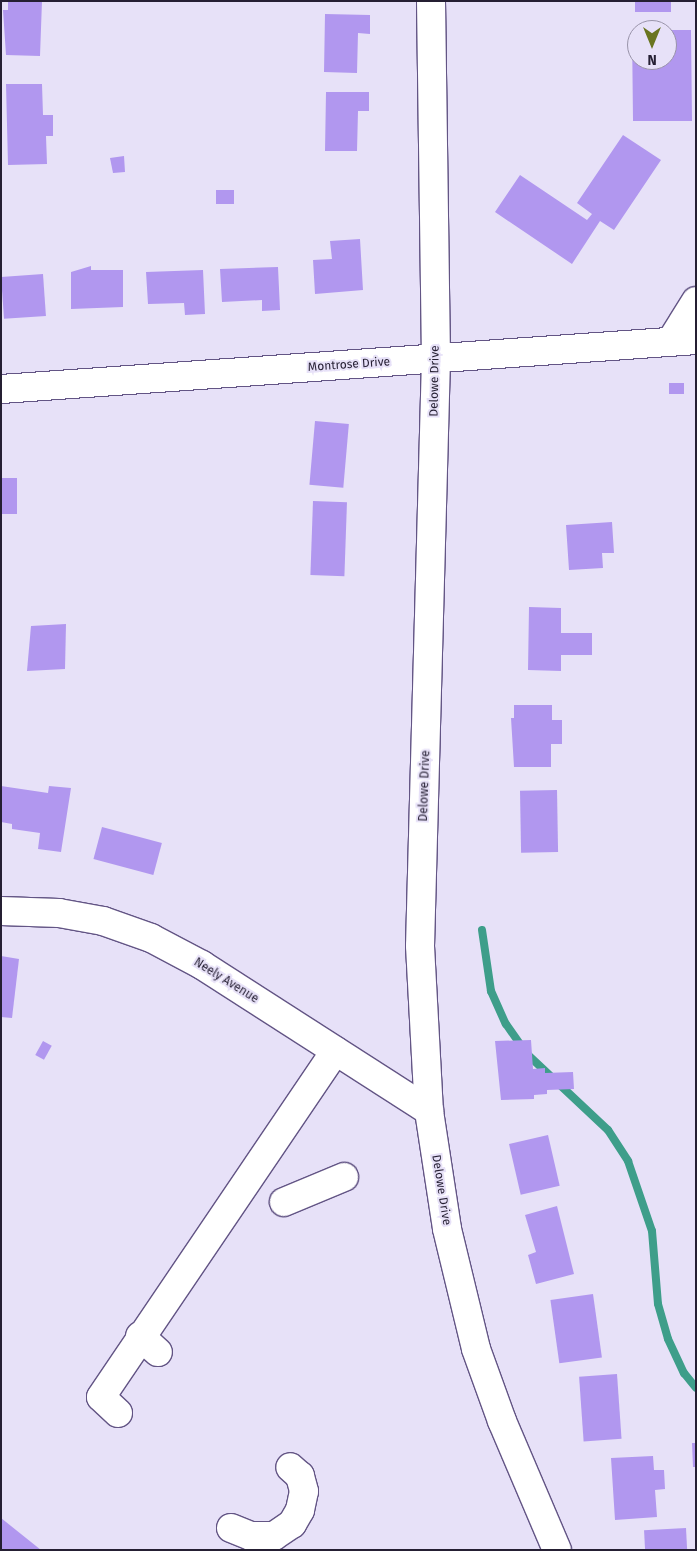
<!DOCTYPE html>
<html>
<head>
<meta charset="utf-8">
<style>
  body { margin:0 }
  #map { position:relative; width:697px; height:1551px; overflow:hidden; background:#e7e1f8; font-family:"Fira Sans",sans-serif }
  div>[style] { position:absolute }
  .stream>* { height:8px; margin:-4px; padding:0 4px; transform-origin:4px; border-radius:4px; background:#3e9e8a }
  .building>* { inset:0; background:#b197ef; transform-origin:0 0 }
  .roads { filter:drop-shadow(1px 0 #635585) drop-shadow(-1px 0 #635585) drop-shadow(0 1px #635585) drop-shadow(0 -1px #635585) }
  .minor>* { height:28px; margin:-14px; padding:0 14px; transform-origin:14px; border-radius:14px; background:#fff }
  span { translate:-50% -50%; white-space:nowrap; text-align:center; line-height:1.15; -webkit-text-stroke:4px #e7e1f8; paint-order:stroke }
  .street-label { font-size:12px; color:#251f33 }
  .frame { position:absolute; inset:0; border:2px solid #251f33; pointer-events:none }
  .north { position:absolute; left:627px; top:20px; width:50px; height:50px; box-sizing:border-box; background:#e7e1f8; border:1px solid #9993a9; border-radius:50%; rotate:180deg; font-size:14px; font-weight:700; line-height:20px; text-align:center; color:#251f33 }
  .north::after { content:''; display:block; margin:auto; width:18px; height:22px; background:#6a7520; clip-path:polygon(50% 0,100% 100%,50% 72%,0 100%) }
</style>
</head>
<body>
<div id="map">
  <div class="stream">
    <i style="left:482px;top:930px;width:62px;rotate:81.6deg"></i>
    <i style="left:491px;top:991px;width:36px;rotate:66deg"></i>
    <i style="left:506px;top:1024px;width:37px;rotate:55deg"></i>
    <i style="left:527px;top:1054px;width:111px;rotate:43.2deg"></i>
    <i style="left:608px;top:1130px;width:37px;rotate:57deg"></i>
    <i style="left:628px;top:1161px;width:74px;rotate:71.1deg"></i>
    <i style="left:652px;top:1231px;width:73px;rotate:85.3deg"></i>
    <i style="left:658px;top:1304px;width:36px;rotate:74deg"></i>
    <i style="left:668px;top:1339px;width:38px;rotate:65deg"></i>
    <i style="left:684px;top:1373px;width:19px;rotate:51deg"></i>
  </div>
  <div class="building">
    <i style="clip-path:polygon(8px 1px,42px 1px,40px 56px,6px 55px,3px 10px,8px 10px)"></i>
    <i style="left:635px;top:1px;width:36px;height:11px"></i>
    <i style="clip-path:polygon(325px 14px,370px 15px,370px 34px,358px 33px,357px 73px,324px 72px)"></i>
    <i style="clip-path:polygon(632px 30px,637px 30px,637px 60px,667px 60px,667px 30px,691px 30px,692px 121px,633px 121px)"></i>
    <i style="clip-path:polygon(6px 84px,42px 84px,43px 115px,53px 115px,53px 136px,46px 136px,47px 164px,8px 165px)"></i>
    <i style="clip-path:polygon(326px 92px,369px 92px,369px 111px,358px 111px,357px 151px,325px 151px)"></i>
    <i style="clip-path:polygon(623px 135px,661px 160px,614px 230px,600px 221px,572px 264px,495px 212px,520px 175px,587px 220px,592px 214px,577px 203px)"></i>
    <i style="clip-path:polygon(124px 156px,125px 172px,113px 173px,110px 158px)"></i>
    <i style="left:234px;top:190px;width:14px;height:18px;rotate:90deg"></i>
    <i style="clip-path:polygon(360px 239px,363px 290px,315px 294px,313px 260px,332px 259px,330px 241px)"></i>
    <i style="clip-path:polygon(91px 266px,91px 270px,123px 270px,123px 307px,71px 309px,71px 272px)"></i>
    <i style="clip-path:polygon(278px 267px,280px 310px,262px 311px,262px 300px,222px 302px,220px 269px)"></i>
    <i style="clip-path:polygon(203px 270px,205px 314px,185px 315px,184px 303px,148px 304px,146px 272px)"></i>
    <i style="left:43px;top:274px;width:42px;height:42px;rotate:86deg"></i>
    <i style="left:669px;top:383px;width:15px;height:11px"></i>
    <i style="left:315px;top:421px;width:34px;height:64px;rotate:5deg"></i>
    <i style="left:1px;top:478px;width:16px;height:36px"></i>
    <i style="left:313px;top:501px;width:34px;height:74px;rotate:2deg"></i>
    <i style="clip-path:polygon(612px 522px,614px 553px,602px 553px,603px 568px,569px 570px,566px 525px)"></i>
    <i style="clip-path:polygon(529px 607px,561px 608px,561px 633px,592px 633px,592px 655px,561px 655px,561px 671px,528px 670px)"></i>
    <i style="clip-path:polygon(66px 624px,65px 669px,27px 671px,31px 626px)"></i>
    <i style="clip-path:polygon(514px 705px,552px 705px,552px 720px,562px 720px,562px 744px,551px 744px,551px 767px,514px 767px,511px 718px,514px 718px)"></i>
    <i style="clip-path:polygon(1px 786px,48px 793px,49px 786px,71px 788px,61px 852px,38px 849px,40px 833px,12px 829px,12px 824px,1px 822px)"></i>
    <i style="left:557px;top:790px;width:62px;height:37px;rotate:89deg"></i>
    <i style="left:102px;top:827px;width:62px;height:33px;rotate:15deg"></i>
    <i style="clip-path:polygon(1px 956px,19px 959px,12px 1018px,1px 1017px)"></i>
    <i style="clip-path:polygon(531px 1040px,533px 1069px,545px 1068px,545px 1073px,573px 1072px,574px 1089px,547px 1090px,547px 1094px,534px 1095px,534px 1099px,501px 1100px,495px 1041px)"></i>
    <i style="left:43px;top:1041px;width:10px;height:16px;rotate:29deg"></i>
    <i style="left:548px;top:1135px;width:52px;height:40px;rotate:77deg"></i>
    <i style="clip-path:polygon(557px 1206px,574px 1274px,536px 1284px,528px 1255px,536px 1252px,525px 1215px)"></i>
    <i style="left:593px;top:1294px;width:64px;height:43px;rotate:82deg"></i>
    <i style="left:617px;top:1374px;width:65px;height:38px;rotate:86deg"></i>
    <i style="clip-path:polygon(692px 1443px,696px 1443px,696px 1467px,693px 1467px)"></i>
    <i style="clip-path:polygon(653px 1456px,654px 1470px,664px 1470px,665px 1489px,655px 1490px,657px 1517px,615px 1520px,611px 1458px)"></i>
    <i style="clip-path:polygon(1px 1518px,41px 1550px,1px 1550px)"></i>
    <i style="left:686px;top:1528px;width:22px;height:42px;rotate:87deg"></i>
  </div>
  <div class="roads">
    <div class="minor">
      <i style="left:431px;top:1px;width:358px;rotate:89.2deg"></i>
      <i style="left:436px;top:359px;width:587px;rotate:91.56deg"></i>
      <i style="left:420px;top:946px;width:165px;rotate:86.9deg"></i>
      <i style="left:429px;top:1111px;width:119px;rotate:81.3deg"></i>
      <i style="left:447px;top:1229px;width:123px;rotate:76.4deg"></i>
      <i style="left:476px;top:1349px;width:77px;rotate:70.1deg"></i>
      <i style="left:502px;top:1421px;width:140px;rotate:66.9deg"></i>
      <i style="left:671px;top:341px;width:47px;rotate:-58deg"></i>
      <i style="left:1px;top:389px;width:697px;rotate:-4.03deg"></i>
      <i style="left:1px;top:911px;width:58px;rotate:2deg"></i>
      <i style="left:59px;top:913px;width:45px;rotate:10.3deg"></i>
      <i style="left:103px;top:921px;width:51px;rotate:19.5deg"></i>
      <i style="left:151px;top:938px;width:58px;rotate:27.9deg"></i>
      <i style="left:202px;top:965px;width:270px;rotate:32.7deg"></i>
      <i style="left:284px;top:1202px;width:65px;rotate:-22.6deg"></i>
      <i style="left:140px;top:1336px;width:24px;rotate:42deg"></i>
      <i style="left:118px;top:1413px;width:23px;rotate:-137deg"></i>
      <i style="left:101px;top:1397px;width:418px;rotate:-55.9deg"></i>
      <i style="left:231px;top:1528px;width:22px;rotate:22deg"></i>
      <i style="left:251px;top:1536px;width:23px"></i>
      <i style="left:274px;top:1536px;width:22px;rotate:-34deg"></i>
      <i style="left:292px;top:1524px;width:16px;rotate:-60deg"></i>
      <i style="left:300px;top:1510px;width:19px;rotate:-78deg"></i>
      <i style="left:304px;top:1491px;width:16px;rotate:-105deg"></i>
      <i style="left:300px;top:1476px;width:13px;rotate:-138deg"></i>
    </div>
  </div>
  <div class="street-label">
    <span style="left:349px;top:365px;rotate:-4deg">Montrose Drive</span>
    <span style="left:435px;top:381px;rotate:-89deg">Delowe Drive</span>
    <span style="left:425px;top:786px;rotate:-88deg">Delowe Drive</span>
    <span style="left:226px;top:981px;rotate:32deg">Neely Avenue</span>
    <span style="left:441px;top:1190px;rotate:81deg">Delowe Drive</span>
  </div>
  <div class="frame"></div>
  <div class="north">N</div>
</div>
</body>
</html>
